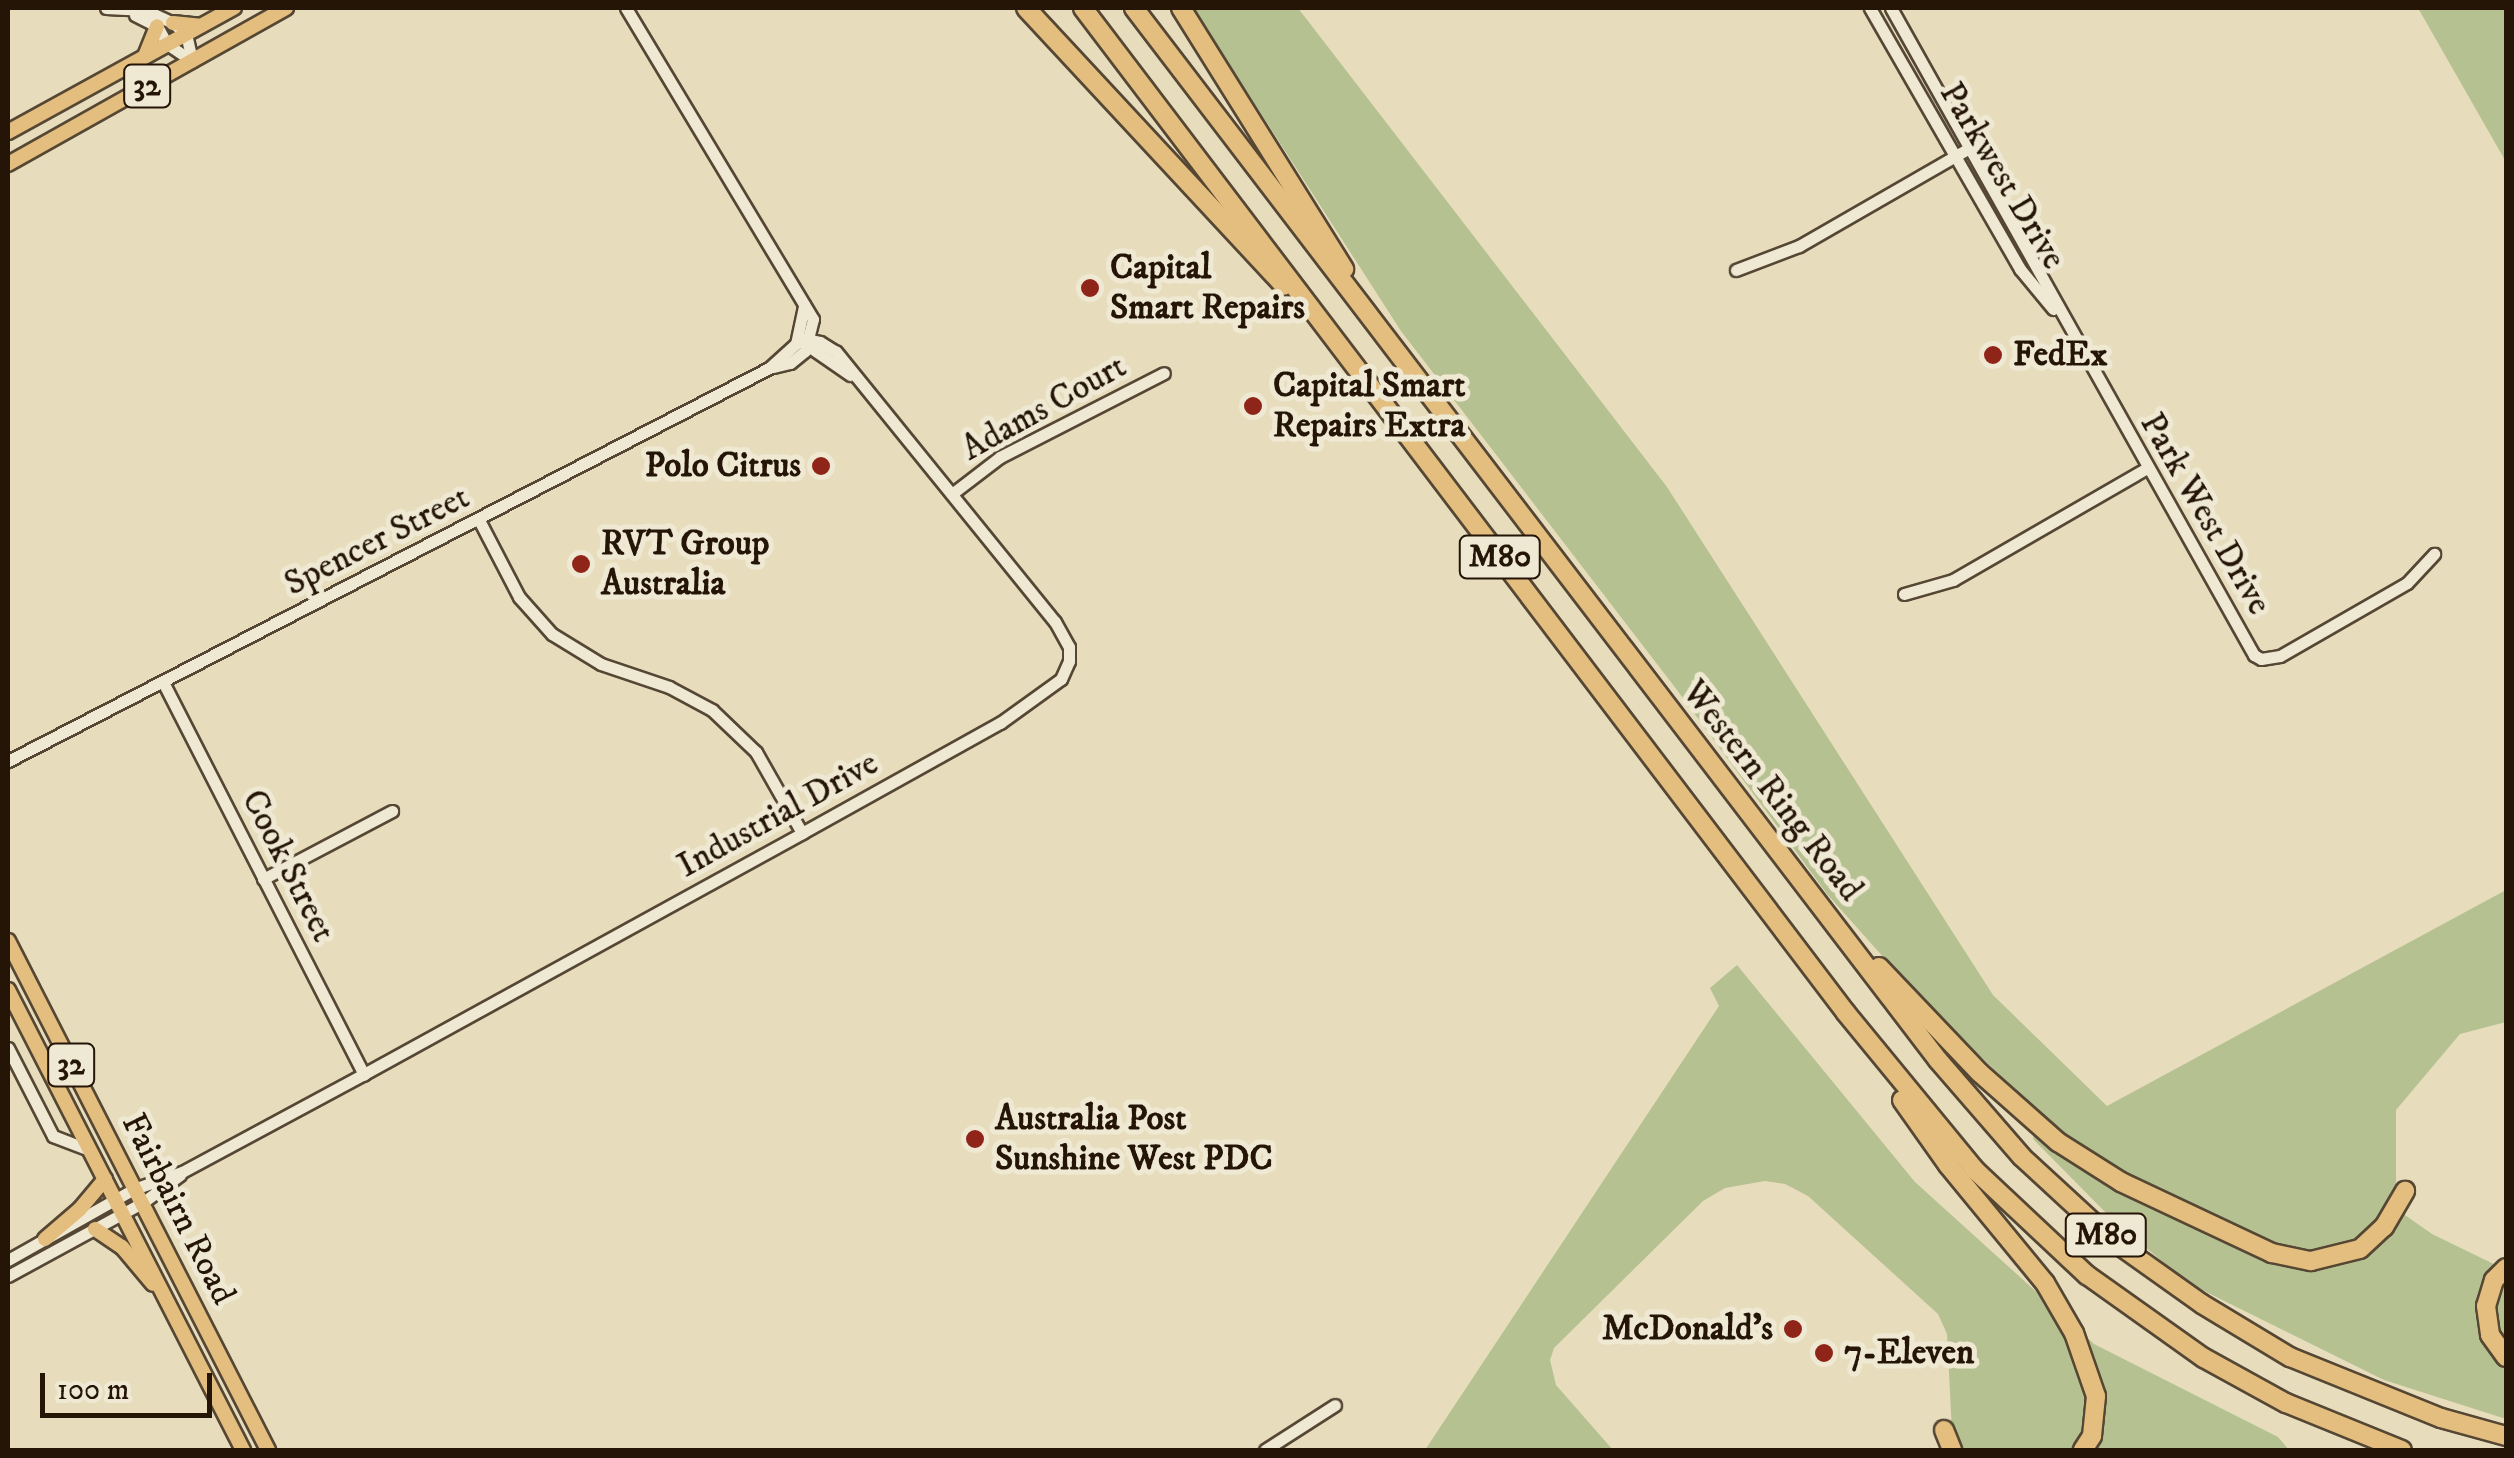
<!DOCTYPE html>
<html>
<head>
<meta charset="utf-8">
<style>
  body { margin:0 }
  #map { position:relative; width:2514px; height:1458px; overflow:hidden; background:#e7ddbd; font-family:"IM FELL DW Pica",serif }
  div>[style] { position:absolute }
  .green>* { inset:0; background:#b6c191 }
  .roads { filter:drop-shadow(2px 0 #554734) drop-shadow(-2px 0 #554734) drop-shadow(0 2px #554734) drop-shadow(0 -2px #554734) }
  .minor>* { height:11px; margin:-5.5px; padding:0 5.5px; transform-origin:5.5px; border-radius:5.5px; background:#efe9d4 }
  .major>* { height:14px; margin:-7px; padding:0 7px; transform-origin:7px; border-radius:7px; background:#e4be7e }
  .highway>* { height:18px; margin:-9px; padding:0 9px; transform-origin:9px; border-radius:9px; background:#e4be7e }
  .dots>* { width:28px; height:28px; translate:-50% -50%; box-sizing:border-box; border:5px solid #efe9d4; border-radius:50% }
  span { translate:-50% -50%; white-space:nowrap; text-align:center; line-height:1.15; -webkit-text-stroke:10px #efe9d4; paint-order:stroke }
  .shield-label span { padding:2px 8px; background:#efe9d4; border:2px solid; border-radius:8px; -webkit-text-stroke-width:0 }
  .shield-label { font-size:32px; color:#241507; font-weight:700 }
  .street-label { font-size:35px; color:#241507 }
  .poi-label { font-size:35px; color:#241507; font-weight:700 }
  .left { translate:0 -50%; text-align:left }
  .right { translate:-100% -50%; text-align:right }
  .frame { position:absolute; inset:0; border:10px solid #241507; pointer-events:none }
  .scale { position:absolute; left:40px; top:1373px; width:172px; height:45px; box-sizing:border-box; border:5px solid #241507; border-top:0; padding-left:12px; font-size:30px; line-height:35px; white-space:nowrap; color:#241507; -webkit-text-stroke:8px #efe9d4; paint-order:stroke }
</style>
</head>
<body>
<div id="map">
  <div class="green">
    <i style="clip-path:polygon(1193px 8px,1298px 8px,1667px 487px,1993px 995px,2107px 1106px,2506px 890px,2506px 1022px,2460px 1034px,2396px 1110px,2396px 1190px,2405px 1215px,2432px 1234px,2506px 1270px,2506px 1419px,2384px 1380px,2188px 1283px,2113px 1220px,2033px 1139px,2038px 1111px,1926px 1005px,1827px 894px,1677px 690px,1401px 331px)"></i>
    <i style="clip-path:polygon(2418px 8px,2506px 8px,2506px 162px)"></i>
    <i style="clip-path:polygon(1737px 965px,1915px 1182px,2094px 1344px,2278px 1437px,2289px 1450px,1941px 1450px,1952px 1432px,1947px 1334px,1938px 1314px,1808px 1196px,1785px 1184px,1765px 1181px,1725px 1188px,1703px 1201px,1554px 1348px,1550px 1360px,1556px 1385px,1613px 1450px,1425px 1450px,1719px 1006px,1710px 988px)"></i>
  </div>
  <div class="roads">
    <div class="minor">
      <i style="left:106px;top:8px;width:39px;rotate:3deg"></i>
      <i style="left:145px;top:10px;width:31px;rotate:25deg"></i>
      <i style="left:173px;top:23px;width:17px;rotate:40deg"></i>
      <i style="left:186px;top:34px;width:28px;rotate:77deg"></i>
      <i style="left:626px;top:8px;width:363px;rotate:59deg"></i>
      <i style="left:813px;top:319px;width:33px;rotate:104deg"></i>
      <i style="left:805px;top:351px;width:19px;rotate:141deg"></i>
      <i style="left:790px;top:363px;width:18px;rotate:167deg"></i>
      <i style="left:1870px;top:8px;width:301px;rotate:60.1deg"></i>
      <i style="left:2020px;top:269px;width:52px;rotate:50.5deg"></i>
      <i style="left:1891px;top:8px;width:742px;rotate:60.71deg"></i>
      <i style="left:2254px;top:655px;width:8px;rotate:30deg"></i>
      <i style="left:2261px;top:659px;width:19px;rotate:-9deg"></i>
      <i style="left:2280px;top:656px;width:146px;rotate:-29.9deg"></i>
      <i style="left:2407px;top:583px;width:40px;rotate:-47deg"></i>
      <i style="left:135px;top:15px;width:25px;rotate:27deg"></i>
      <i style="left:157px;top:26px;width:21px;rotate:61deg"></i>
      <i style="left:167px;top:44px;width:30px;rotate:34deg"></i>
      <i style="left:1736px;top:270px;width:67px;rotate:-20.9deg"></i>
      <i style="left:1799px;top:246px;width:198px;rotate:-29.9deg"></i>
      <i style="left:804px;top:343px;width:56px;rotate:34.8deg"></i>
      <i style="left:953px;top:493px;width:59px;rotate:-37.5deg"></i>
      <i style="left:1000px;top:457px;width:184px;rotate:-27.1deg"></i>
      <i style="left:479px;top:520px;width:87px;rotate:62.5deg"></i>
      <i style="left:519px;top:597px;width:50px;rotate:48.3deg"></i>
      <i style="left:552px;top:634px;width:57px;rotate:31.5deg"></i>
      <i style="left:601px;top:664px;width:72px;rotate:18.7deg"></i>
      <i style="left:669px;top:687px;width:49px;rotate:28.1deg"></i>
      <i style="left:712px;top:710px;width:61px;rotate:43.7deg"></i>
      <i style="left:756px;top:752px;width:93px;rotate:60.4deg"></i>
      <i style="left:1904px;top:594px;width:51px;rotate:-15.9deg"></i>
      <i style="left:1953px;top:580px;width:224px;rotate:-30deg"></i>
      <i style="left:163px;top:682px;width:441px;rotate:62.9deg"></i>
      <i style="left:8px;top:761px;width:856px;rotate:-27.31deg"></i>
      <i style="left:769px;top:368px;width:36px;rotate:-42deg"></i>
      <i style="left:796px;top:344px;width:40px;rotate:-78deg"></i>
      <i style="left:263px;top:879px;width:146px;rotate:-27.8deg"></i>
      <i style="left:8px;top:1048px;width:99px;rotate:62.9deg"></i>
      <i style="left:53px;top:1136px;width:40px;rotate:21deg"></i>
      <i style="left:8px;top:1260px;width:145px;rotate:-29.4deg"></i>
      <i style="left:134px;top:1189px;width:51px;rotate:-19.5deg"></i>
      <i style="left:182px;top:1172px;width:207px;rotate:-28.3deg"></i>
      <i style="left:364px;top:1074px;width:500px;rotate:-28.8deg"></i>
      <i style="left:802px;top:833px;width:227px;rotate:-29.1deg"></i>
      <i style="left:1000px;top:723px;width:75px;rotate:-35.8deg"></i>
      <i style="left:1061px;top:679px;width:20px;rotate:-66deg"></i>
      <i style="left:1069px;top:661px;width:14px;rotate:-90deg"></i>
      <i style="left:1069px;top:647px;width:29px;rotate:-119deg"></i>
      <i style="left:1055px;top:622px;width:348px;rotate:-129deg"></i>
      <i style="left:836px;top:352px;width:19px;rotate:-148deg"></i>
      <i style="left:820px;top:342px;width:21px;rotate:-169deg"></i>
      <i style="left:8px;top:1276px;width:153px;rotate:-28.6deg"></i>
      <i style="left:142px;top:1203px;width:47px;rotate:-36.4deg"></i>
      <i style="left:1265px;top:1450px;width:83px;rotate:-32.7deg"></i>
    </div>
    <div class="major">
      <i style="left:173px;top:23px;width:27px;rotate:6deg"></i>
      <i style="left:145px;top:56px;width:32px;rotate:-68deg"></i>
      <i style="left:8px;top:132px;width:258px;rotate:-28.8deg"></i>
      <i style="left:8px;top:164px;width:319px;rotate:-29.3deg"></i>
      <i style="left:8px;top:941px;width:572px;rotate:62.94deg"></i>
      <i style="left:8px;top:990px;width:517px;rotate:62.94deg"></i>
      <i style="left:95px;top:1229px;width:32px;rotate:34deg"></i>
      <i style="left:122px;top:1247px;width:48px;rotate:50deg"></i>
      <i style="left:45px;top:1239px;width:46px;rotate:-40.6deg"></i>
      <i style="left:80px;top:1209px;width:39px;rotate:-50deg"></i>
    </div>
    <div class="highway">
      <i style="left:1026px;top:8px;width:379px;rotate:47.1deg"></i>
      <i style="left:1083px;top:8px;width:1262px;rotate:52.79deg"></i>
      <i style="left:1846px;top:1013px;width:203px;rotate:50.6deg"></i>
      <i style="left:1975px;top:1170px;width:154px;rotate:43.2deg"></i>
      <i style="left:2087px;top:1275px;width:143px;rotate:35.4deg"></i>
      <i style="left:2204px;top:1358px;width:94px;rotate:28.8deg"></i>
      <i style="left:2286px;top:1403px;width:125px;rotate:22.1deg"></i>
      <i style="left:1134px;top:8px;width:1324px;rotate:52.61deg"></i>
      <i style="left:1938px;top:1060px;width:128px;rotate:49.1deg"></i>
      <i style="left:2022px;top:1157px;width:122px;rotate:42.7deg"></i>
      <i style="left:2112px;top:1240px;width:110px;rotate:35.4deg"></i>
      <i style="left:2202px;top:1304px;width:103px;rotate:31.1deg"></i>
      <i style="left:2290px;top:1357px;width:163px;rotate:22deg"></i>
      <i style="left:2441px;top:1418px;width:67px;rotate:15.5deg"></i>
      <i style="left:1181px;top:8px;width:308px;rotate:58deg"></i>
      <i style="left:1879px;top:967px;width:146px;rotate:46.4deg"></i>
      <i style="left:1980px;top:1073px;width:104px;rotate:41.5deg"></i>
      <i style="left:2058px;top:1142px;width:75px;rotate:32.4deg"></i>
      <i style="left:2121px;top:1182px;width:167px;rotate:25.2deg"></i>
      <i style="left:2272px;top:1253px;width:40px;rotate:12deg"></i>
      <i style="left:2311px;top:1261px;width:50px;rotate:-13.8deg"></i>
      <i style="left:2360px;top:1249px;width:33px;rotate:-43deg"></i>
      <i style="left:2384px;top:1227px;width:42px;rotate:-59.7deg"></i>
      <i style="left:1902px;top:1100px;width:80px;rotate:54.7deg"></i>
      <i style="left:1948px;top:1165px;width:153px;rotate:50.6deg"></i>
      <i style="left:2045px;top:1283px;width:58px;rotate:59.9deg"></i>
      <i style="left:2074px;top:1333px;width:67px;rotate:70.8deg"></i>
      <i style="left:2096px;top:1396px;width:40px;rotate:95.7deg"></i>
      <i style="left:2092px;top:1436px;width:17px;rotate:123deg"></i>
      <i style="left:2506px;top:1268px;width:17px;rotate:135deg"></i>
      <i style="left:2494px;top:1280px;width:27px;rotate:107deg"></i>
      <i style="left:2486px;top:1306px;width:29px;rotate:82deg"></i>
      <i style="left:2490px;top:1335px;width:27px;rotate:54deg"></i>
      <i style="left:1944px;top:1430px;width:22px;rotate:68deg"></i>
    </div>
  </div>
  <div class="dots">
    <i style="left:1090px;top:288px;background:#8f2418"></i>
    <i style="left:1993px;top:355px;background:#8f2418"></i>
    <i style="left:1253px;top:406px;background:#8f2418"></i>
    <i style="left:821px;top:466px;background:#8f2418"></i>
    <i style="left:581px;top:564px;background:#8f2418"></i>
    <i style="left:975px;top:1139px;background:#8f2418"></i>
    <i style="left:1793px;top:1329px;background:#8f2418"></i>
    <i style="left:1824px;top:1353px;background:#8f2418"></i>
  </div>
  <div class="shield-label">
    <span style="left:147px;top:86px">32</span>
    <span style="left:1500px;top:557px">M80</span>
    <span style="left:71px;top:1065px">32</span>
    <span style="left:2106px;top:1235px">M80</span>
  </div>
  <div class="street-label">
    <span style="left:2002px;top:176px;rotate:59deg">Parkwest Drive</span>
    <span style="left:1044px;top:408px;rotate:-29deg">Adams Court</span>
    <span style="left:2205px;top:514px;rotate:60deg">Park West Drive</span>
    <span style="left:377px;top:541px;rotate:-27deg">Spencer Street</span>
    <span style="left:1772px;top:791px;rotate:52deg">Western Ring Road</span>
    <span style="left:778px;top:815px;rotate:-29deg">Industrial Drive</span>
    <span style="left:288px;top:866px;rotate:63deg">Cook Street</span>
    <span style="left:178px;top:1209px;rotate:63deg">Fairbairn Road</span>
  </div>
  <div class="poi-label">
    <span class="left" style="left:1110px;top:288px">Capital<br>Smart Repairs</span>
    <span class="left" style="left:2013px;top:355px">FedEx</span>
    <span class="left" style="left:1273px;top:406px">Capital Smart<br>Repairs Extra</span>
    <span class="right" style="left:801px;top:466px">Polo Citrus</span>
    <span class="left" style="left:601px;top:564px">RVT Group<br>Australia</span>
    <span class="left" style="left:995px;top:1139px">Australia Post<br>Sunshine West PDC</span>
    <span class="right" style="left:1773px;top:1329px">McDonald's</span>
    <span class="left" style="left:1844px;top:1353px">7-Eleven</span>
  </div>
  <div class="frame"></div>
  <div class="scale">100 m</div>
</div>
</body>
</html>
